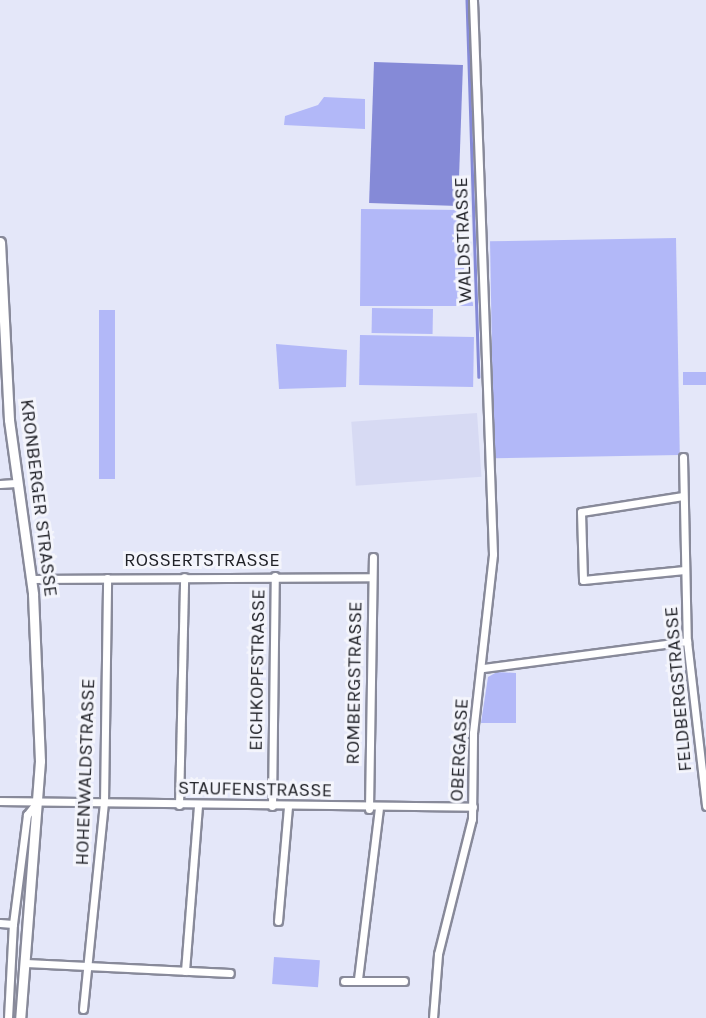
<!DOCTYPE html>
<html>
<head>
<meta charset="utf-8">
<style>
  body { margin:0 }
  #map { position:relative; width:706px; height:1018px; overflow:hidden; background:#e4e7f9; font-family:Karla,sans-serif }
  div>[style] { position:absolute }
  .built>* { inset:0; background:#d7daf3; transform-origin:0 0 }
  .green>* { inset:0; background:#b2b8f8; transform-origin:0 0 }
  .water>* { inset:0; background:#858ad7; transform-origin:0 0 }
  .stream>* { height:2.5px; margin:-1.25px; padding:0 1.25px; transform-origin:1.25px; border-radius:1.25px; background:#858ad7 }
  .roads { filter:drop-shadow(2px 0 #888a9a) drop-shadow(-2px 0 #888a9a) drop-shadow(0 2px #888a9a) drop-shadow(0 -2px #888a9a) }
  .minor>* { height:7px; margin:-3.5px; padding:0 3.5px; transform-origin:3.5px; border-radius:3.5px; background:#fff }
  .tertiary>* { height:9px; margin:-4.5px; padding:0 4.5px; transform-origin:4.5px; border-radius:4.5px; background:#fff }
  span { translate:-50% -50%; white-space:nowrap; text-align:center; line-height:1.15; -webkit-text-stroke:6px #f4f5fc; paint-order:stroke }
  .street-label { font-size:19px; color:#212228 }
</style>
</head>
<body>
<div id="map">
  <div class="built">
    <i style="left:477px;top:413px;width:64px;height:126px;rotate:86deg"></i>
  </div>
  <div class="green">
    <i style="clip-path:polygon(324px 97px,365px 99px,365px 129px,284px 125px,285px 116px,318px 105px)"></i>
    <i style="clip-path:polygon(361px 209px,464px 210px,464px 282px,472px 283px,473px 306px,360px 306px)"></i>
    <i style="left:676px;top:238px;width:217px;height:186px;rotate:89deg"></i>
    <i style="left:372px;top:308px;width:61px;height:25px;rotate:1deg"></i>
    <i style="left:99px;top:310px;width:16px;height:169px"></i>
    <i style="left:360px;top:335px;width:114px;height:50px;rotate:1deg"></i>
    <i style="clip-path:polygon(276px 344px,347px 350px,346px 387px,279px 389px)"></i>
    <i style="left:706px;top:372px;width:13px;height:23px;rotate:90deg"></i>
    <i style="clip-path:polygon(497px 672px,516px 673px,516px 723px,481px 723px,488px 677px)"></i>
    <i style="left:274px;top:957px;width:46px;height:27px;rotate:4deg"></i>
  </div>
  <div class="water">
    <i style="left:374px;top:62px;width:89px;height:141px;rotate:2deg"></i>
  </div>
  <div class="stream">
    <i style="left:467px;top:0;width:377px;rotate:88.2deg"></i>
  </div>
  <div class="roads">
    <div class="minor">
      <i style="left:683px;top:457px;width:184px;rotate:88.8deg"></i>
      <i style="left:687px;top:641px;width:166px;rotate:83.4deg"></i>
      <i style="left:0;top:484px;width:16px;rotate:-4deg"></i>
      <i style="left:683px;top:496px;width:103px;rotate:171.1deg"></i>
      <i style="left:581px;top:512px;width:68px;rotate:88.3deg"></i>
      <i style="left:583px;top:580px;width:102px;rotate:-5.6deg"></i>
      <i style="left:32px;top:579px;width:340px;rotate:-0.3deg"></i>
      <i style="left:483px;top:668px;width:206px;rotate:-7.5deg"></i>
      <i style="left:0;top:801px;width:473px;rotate:0.7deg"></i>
      <i style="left:179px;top:805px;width:228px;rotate:-88.7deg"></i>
      <i style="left:272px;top:806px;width:230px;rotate:-89.3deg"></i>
      <i style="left:369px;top:809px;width:252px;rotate:-89.1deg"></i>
      <i style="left:278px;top:921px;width:114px;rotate:-85deg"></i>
      <i style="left:0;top:923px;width:13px;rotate:4deg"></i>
      <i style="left:26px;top:963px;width:204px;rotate:2.8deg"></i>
      <i style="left:185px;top:971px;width:167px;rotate:-85.5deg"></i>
      <i style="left:358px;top:979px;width:171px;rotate:-83deg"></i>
      <i style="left:344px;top:981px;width:60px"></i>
      <i style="left:83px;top:1009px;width:207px;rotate:-84.2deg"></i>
      <i style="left:104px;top:803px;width:225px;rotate:-89.2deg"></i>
      <i style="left:8px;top:1018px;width:94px;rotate:-87deg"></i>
      <i style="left:13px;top:924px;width:110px;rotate:-82.7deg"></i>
      <i style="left:27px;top:815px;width:16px;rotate:-52deg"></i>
      <i style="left:433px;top:1018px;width:64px;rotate:-85.5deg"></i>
      <i style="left:438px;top:954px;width:139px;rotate:-75.9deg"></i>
      <i style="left:472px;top:819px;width:86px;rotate:-89.3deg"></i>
      <i style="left:473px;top:733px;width:180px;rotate:-83.6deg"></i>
      <i style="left:493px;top:554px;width:554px;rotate:-92.07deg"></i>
    </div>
    <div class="tertiary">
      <i style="left:0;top:242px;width:178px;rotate:87.1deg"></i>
      <i style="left:9px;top:420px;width:176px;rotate:82.1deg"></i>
      <i style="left:33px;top:594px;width:167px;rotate:87.6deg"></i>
      <i style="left:40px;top:761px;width:258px;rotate:94.4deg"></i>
    </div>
  </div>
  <div class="street-label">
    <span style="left:464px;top:240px;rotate:-92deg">WALDSTRASSE</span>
    <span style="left:38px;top:498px;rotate:83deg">KRONBERGER STRASSE</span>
    <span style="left:202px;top:561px">ROSSERTSTRASSE</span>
    <span style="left:258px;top:670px;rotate:-89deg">EICHKOPFSTRASSE</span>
    <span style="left:355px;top:683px;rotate:-89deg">ROMBERGSTRASSE</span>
    <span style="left:679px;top:689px;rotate:-95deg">FELDBERGSTRASSE</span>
    <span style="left:460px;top:750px;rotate:-87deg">OBERGASSE</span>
    <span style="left:86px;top:772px;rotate:-88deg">HOHENWALDSTRASSE</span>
    <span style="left:255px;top:790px;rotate:1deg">STAUFENSTRASSE</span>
  </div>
</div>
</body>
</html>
